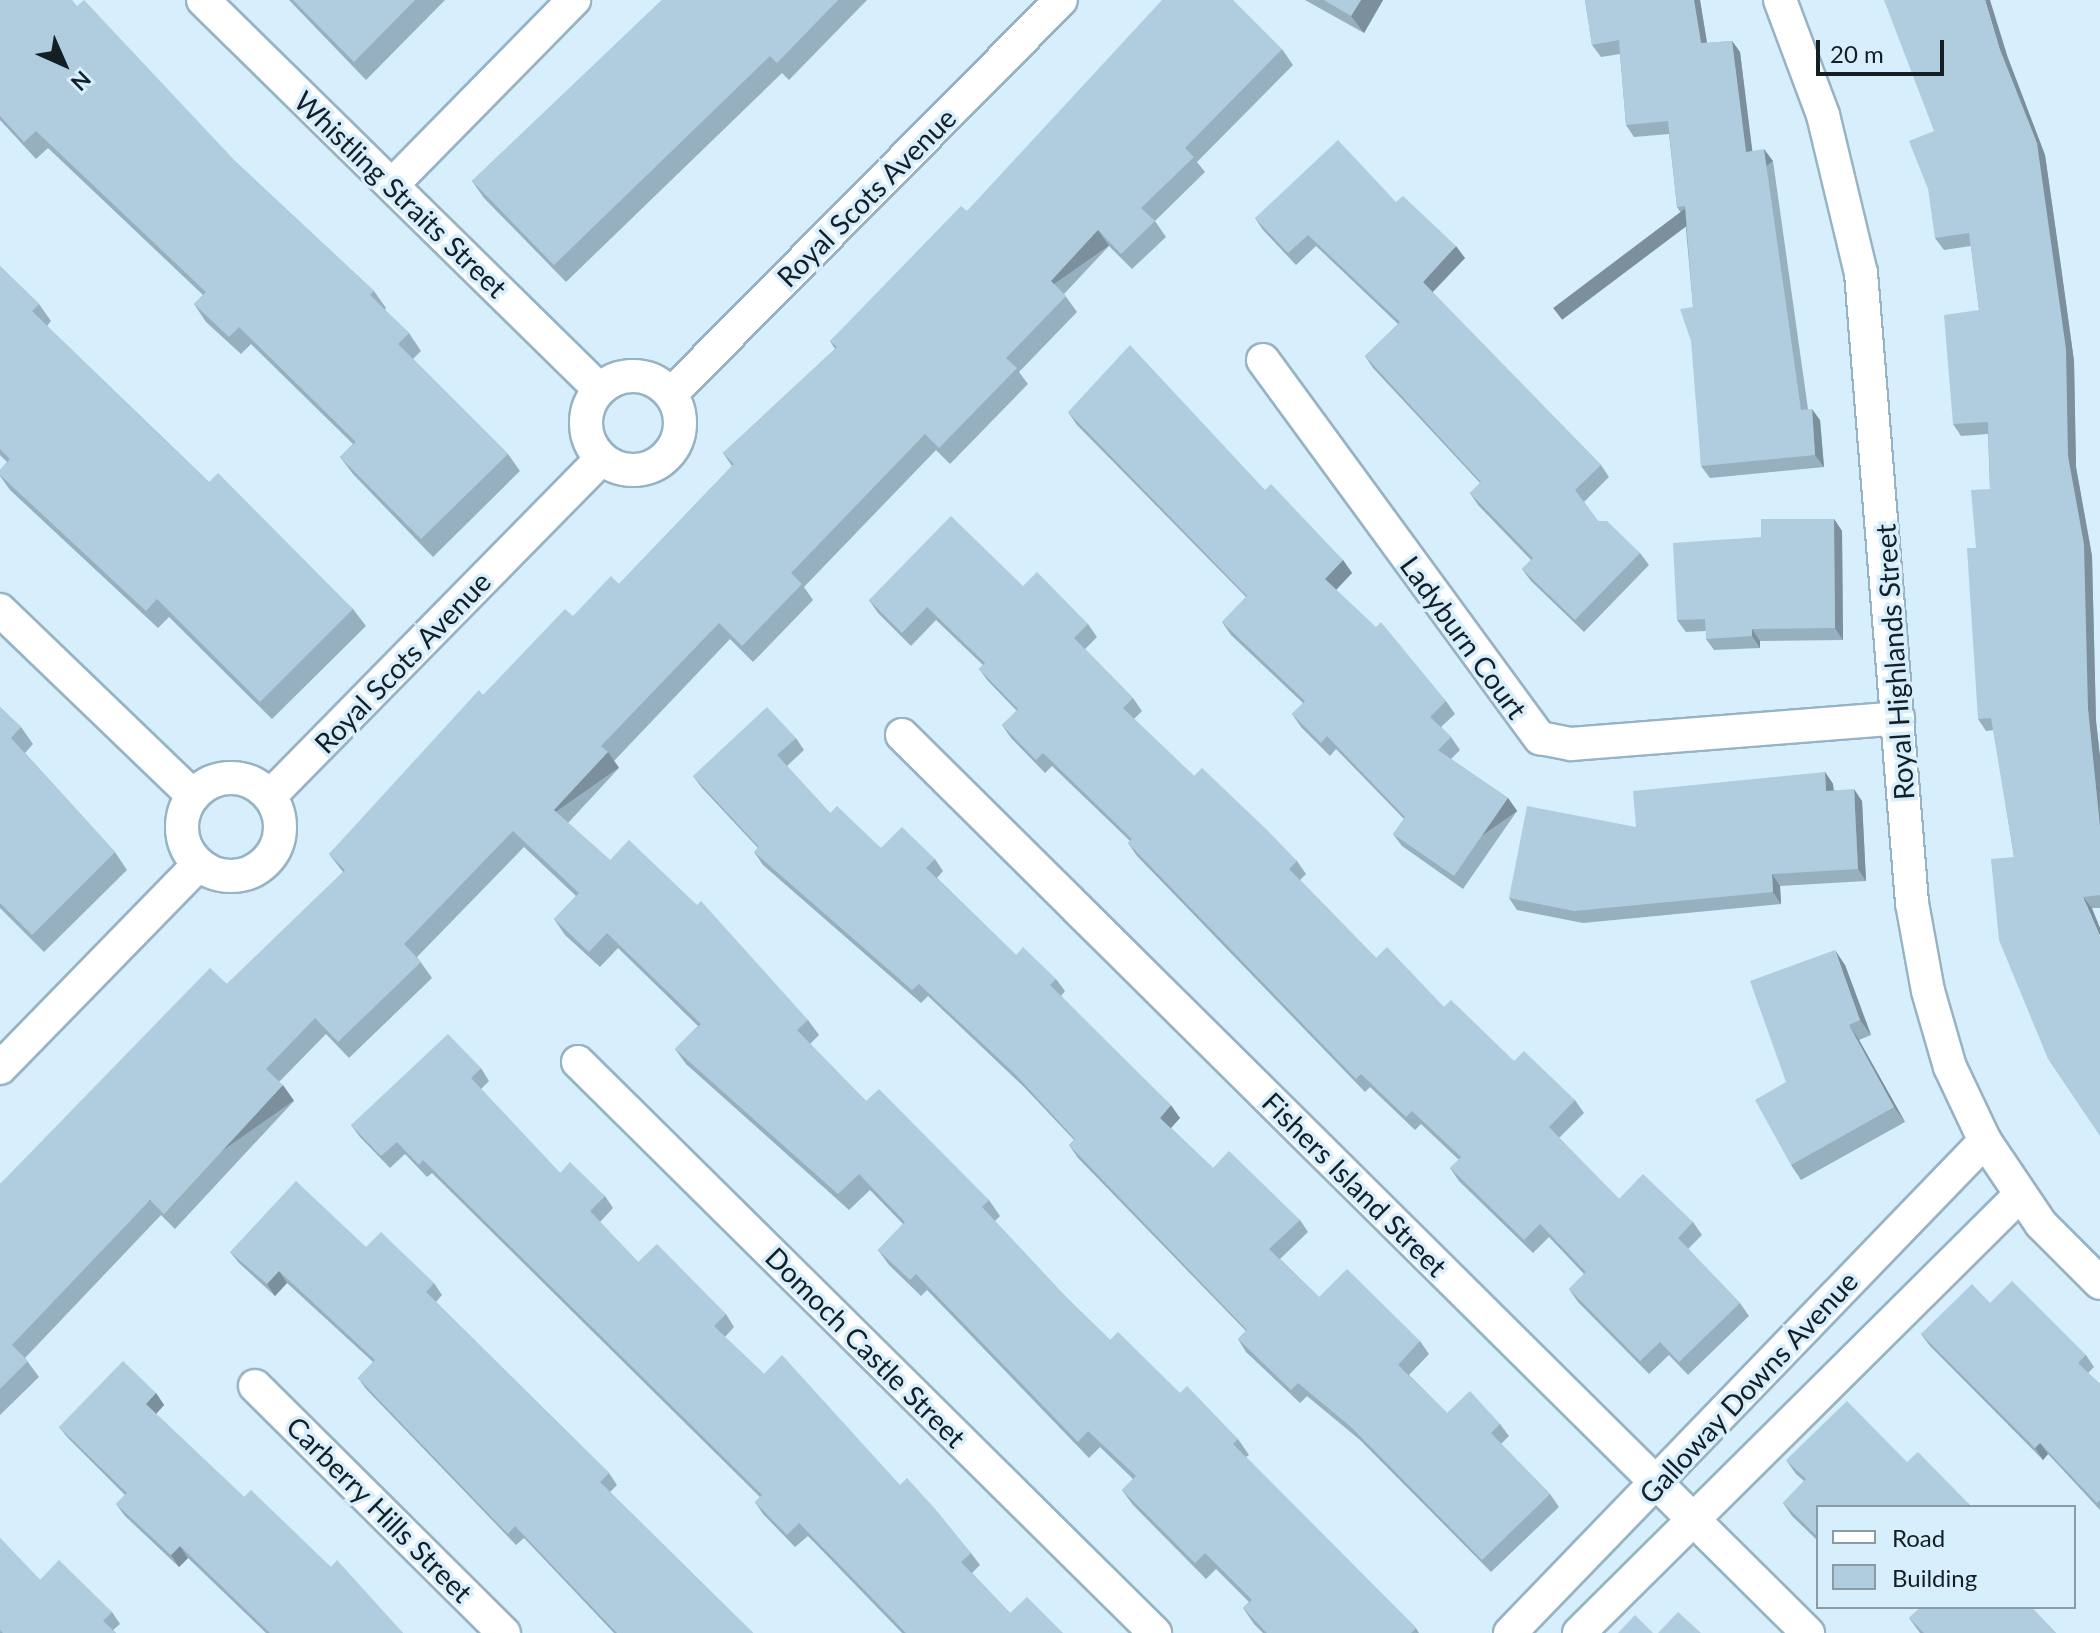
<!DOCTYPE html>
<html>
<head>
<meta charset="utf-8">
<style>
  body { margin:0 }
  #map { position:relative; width:2100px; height:1633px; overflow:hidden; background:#d7eefd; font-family:Lato,sans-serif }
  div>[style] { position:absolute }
  .roads { filter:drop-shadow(2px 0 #97b3c4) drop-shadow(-2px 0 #97b3c4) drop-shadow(0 2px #97b3c4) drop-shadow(0 -2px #97b3c4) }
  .minor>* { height:32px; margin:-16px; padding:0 16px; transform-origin:16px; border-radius:16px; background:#fff }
  .minor>.ring { margin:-16px; padding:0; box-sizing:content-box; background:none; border:32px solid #fff; border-radius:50% }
  .wall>* { inset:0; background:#97b0c0 }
  .shaded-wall>* { inset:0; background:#7b909c; transform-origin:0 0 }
  .building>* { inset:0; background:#b0cddf }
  span { translate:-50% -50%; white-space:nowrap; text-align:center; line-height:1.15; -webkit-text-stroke:7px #d7eefd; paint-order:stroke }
  .street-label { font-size:28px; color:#141f25 }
  .legend { position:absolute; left:1816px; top:1505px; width:260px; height:104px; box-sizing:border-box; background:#d7eefd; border:2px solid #899ba7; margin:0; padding:10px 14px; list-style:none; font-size:24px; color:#141f25 }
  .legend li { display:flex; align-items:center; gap:16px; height:40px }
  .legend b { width:40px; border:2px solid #899ba7 }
  .north { position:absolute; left:24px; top:24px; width:80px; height:80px; -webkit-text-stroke:6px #d7eefd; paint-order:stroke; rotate:135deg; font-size:22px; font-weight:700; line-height:32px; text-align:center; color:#141f25 }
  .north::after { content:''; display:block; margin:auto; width:28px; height:36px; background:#141f25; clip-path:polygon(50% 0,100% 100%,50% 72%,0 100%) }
  .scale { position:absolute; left:1816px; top:40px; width:128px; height:36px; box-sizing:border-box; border:4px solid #141f25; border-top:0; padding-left:10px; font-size:24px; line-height:28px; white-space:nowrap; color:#141f25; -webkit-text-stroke:6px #d7eefd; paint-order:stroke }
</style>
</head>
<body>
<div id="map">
  <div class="roads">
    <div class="minor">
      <i style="left:203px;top:0;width:555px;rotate:44.49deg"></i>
      <i style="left:1780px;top:0;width:123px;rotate:69.5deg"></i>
      <i style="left:1823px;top:115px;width:163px;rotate:76.5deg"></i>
      <i style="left:1861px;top:273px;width:632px;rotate:85.37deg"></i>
      <i style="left:1912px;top:903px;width:89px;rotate:79.7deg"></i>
      <i style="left:1928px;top:991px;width:79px;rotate:73.9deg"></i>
      <i style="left:1950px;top:1067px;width:82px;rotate:64.7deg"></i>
      <i style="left:1985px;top:1141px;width:100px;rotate:56deg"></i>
      <i style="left:2041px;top:1224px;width:83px;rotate:45deg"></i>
      <i style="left:392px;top:185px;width:260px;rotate:-45.5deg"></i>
      <i style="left:1263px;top:360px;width:469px;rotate:53.8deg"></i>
      <i style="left:1540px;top:738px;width:32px;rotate:11deg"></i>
      <i style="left:1571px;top:744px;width:328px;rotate:-4.5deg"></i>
      <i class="ring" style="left:586px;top:376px;width:62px;height:62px"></i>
      <i style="left:671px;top:394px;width:554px;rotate:-45.29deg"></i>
      <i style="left:0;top:610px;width:268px;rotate:43.9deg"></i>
      <i style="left:902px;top:735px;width:1276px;rotate:44.75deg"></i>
      <i class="ring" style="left:182px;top:778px;width:66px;height:66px"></i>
      <i style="left:270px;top:796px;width:472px;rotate:-45.5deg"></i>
      <i style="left:578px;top:1062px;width:812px;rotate:44.7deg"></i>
      <i style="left:0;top:1068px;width:284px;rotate:-45.7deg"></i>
      <i style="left:255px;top:1386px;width:351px;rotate:44.8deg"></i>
      <i style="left:1510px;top:1633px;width:684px;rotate:-46.01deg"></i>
      <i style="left:1579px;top:1633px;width:622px;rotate:-44.8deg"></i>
    </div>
  </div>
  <div class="wall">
    <i style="clip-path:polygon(0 0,237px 163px,374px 291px,386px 308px,385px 310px,409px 333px,421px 351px,413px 359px,508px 454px,520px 471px,433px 557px,353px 474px,340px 457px,353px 444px,251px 344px,241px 354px,206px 322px,194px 304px,203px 295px,48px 148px,36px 159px,0 120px)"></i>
    <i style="clip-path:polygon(289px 0,445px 0,366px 80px)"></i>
    <i style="clip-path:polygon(662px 0,867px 0,789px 80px,782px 73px,566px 282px,484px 198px,472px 181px)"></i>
    <i style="clip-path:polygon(1305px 0,1383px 0,1364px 33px)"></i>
    <i style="clip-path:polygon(1585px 0,1700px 0,1707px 43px,1732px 41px,1740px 52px,1752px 151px,1773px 161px,1808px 409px,1820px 420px,1824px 467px,1710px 478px,1701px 466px,1693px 307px,1685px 219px,1677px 207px,1669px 134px,1634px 137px,1626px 125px,1620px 54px,1601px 57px,1592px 45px)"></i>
    <i style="clip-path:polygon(1282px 49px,1293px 65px,1197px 162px,1205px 172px,1155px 221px,1166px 237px,1132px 269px,1109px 246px,1064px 294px,1077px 312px,1019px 372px,1028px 384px,950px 464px,936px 450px,804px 587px,813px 600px,753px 662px,730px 639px,614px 761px,619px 768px,568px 823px,610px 860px,808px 1020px,819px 1035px,810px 1044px,866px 1101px,989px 1200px,1000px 1216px,995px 1221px,1064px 1295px,1110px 1340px,1180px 1393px,1238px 1439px,1249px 1455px,1246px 1457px,1416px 1628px,1419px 1633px,1263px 1633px,1254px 1624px,1243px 1608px,1249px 1602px,1216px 1569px,1206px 1579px,1133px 1505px,1122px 1490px,1133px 1479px,1100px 1447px,1089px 1458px,927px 1290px,921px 1296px,889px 1265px,878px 1250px,903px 1224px,870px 1190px,849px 1210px,686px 1064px,675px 1049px,698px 1026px,618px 948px,600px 967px,565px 935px,554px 919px,576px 896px,524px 847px,417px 957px,432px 978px,349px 1058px,326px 1034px,279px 1082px,294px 1101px,175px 1229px,161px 1215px,25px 1358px,39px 1377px,0 1415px,0 1184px,227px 984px,343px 872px,329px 854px,483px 695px,573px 616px,619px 584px,732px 466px,723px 453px,835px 349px,830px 341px,967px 211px)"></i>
    <i style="clip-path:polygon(2008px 58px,2045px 155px,2074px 361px,2076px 467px,2092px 556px,2096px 721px,2100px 757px,2100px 908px,2092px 908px,2014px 857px,1994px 730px,1986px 731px,1978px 719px,1976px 548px,1990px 489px,1988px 434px,1961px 436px,1953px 424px,1979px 310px,1971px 246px,1944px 250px,1935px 238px,1934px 131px)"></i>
    <i style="clip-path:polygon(1396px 202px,1465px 258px,1432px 292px,1601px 465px,1609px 477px,1584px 502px,1598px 521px,1640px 553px,1649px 565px,1584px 632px,1531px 581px,1522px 569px,1531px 560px,1478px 505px,1470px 493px,1480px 483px,1373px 368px,1365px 356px,1398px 324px,1316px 246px,1296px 265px,1263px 230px,1255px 218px)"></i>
    <i style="clip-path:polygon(0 266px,39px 304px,51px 321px,47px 326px,209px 482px,353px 609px,366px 626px,272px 719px,169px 617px,158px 628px,10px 490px,0 476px,0 470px,7px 462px,0 455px)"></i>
    <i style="clip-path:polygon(1068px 412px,1265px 490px,1343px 560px,1352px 573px,1336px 590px,1446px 701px,1455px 714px,1441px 727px,1451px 737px,1460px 750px,1451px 759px,1508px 798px,1517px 811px,1463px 889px,1402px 846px,1393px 834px,1404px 819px,1336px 749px,1330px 756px,1301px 727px,1292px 714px,1303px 703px,1231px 635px,1222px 622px,1246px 597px,1077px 425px)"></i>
    <i style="clip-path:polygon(1834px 519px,1842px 531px,1843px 640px,1760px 641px,1760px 648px,1714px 650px,1706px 639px,1706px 631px,1686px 632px,1677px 620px,1761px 537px)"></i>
    <i style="clip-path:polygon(1023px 586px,1088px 624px,1097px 637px,1085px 649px,1133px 698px,1142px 711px,1134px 719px,1194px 776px,1297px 861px,1306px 874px,1300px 880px,1376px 958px,1444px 1007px,1514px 1061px,1575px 1100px,1584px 1113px,1559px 1138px,1619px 1199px,1693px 1222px,1702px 1235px,1688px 1249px,1740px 1303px,1749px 1316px,1688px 1375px,1669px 1355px,1649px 1374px,1578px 1302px,1569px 1289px,1584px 1274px,1549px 1237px,1533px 1253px,1459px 1181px,1450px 1168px,1459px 1160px,1421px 1124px,1415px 1130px,1370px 1087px,1365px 1092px,1137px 856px,1128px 843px,1130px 841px,1052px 766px,1045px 773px,1011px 738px,1002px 725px,1017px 711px,988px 681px,979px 669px,983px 665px,936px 620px,911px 646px,878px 613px,869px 600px)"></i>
    <i style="clip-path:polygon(0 707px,21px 727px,33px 744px,25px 753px,115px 852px,127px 870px,44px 952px,0 908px)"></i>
    <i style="clip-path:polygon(796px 738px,804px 750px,787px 766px,830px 813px,881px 848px,935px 859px,943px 871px,937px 878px,1016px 955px,1056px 979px,1065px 991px,1061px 996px,1180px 1118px,1171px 1128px,1213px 1168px,1300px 1220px,1308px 1232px,1280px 1259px,1319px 1297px,1420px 1341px,1429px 1354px,1409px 1375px,1447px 1413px,1500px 1424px,1509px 1436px,1501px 1444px,1550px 1494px,1559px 1507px,1491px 1572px,1360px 1440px,1307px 1396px,1300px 1403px,1246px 1352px,1238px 1339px,1246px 1331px,1078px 1158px,1069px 1145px,1074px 1140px,1024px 1087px,928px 996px,921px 1003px,763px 865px,754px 852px,758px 848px,702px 788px,693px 776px)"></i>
    <i style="clip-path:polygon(1825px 772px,1833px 784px,1834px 790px,1862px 801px,1866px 881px,1780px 886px,1781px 904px,1583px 923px,1517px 910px,1509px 898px,1636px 827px)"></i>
    <i style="clip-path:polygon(1845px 965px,1871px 1035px,1859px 1040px,1905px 1122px,1801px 1180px,1791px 1165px,1786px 1082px)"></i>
    <i style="clip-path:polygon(481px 1068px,489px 1081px,481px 1089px,560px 1173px,605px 1196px,613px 1208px,600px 1222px,638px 1262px,726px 1314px,734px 1327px,725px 1337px,764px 1374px,900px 1485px,971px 1553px,980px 1565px,972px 1573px,1010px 1613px,1063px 1633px,902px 1633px,808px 1536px,795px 1547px,763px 1514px,755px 1502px,760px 1497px,432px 1173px,427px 1177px,405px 1154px,390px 1168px,360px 1137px,351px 1125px)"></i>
    <i style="clip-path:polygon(366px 1247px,434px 1283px,442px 1295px,436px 1302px,609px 1473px,617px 1485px,610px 1492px,753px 1633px,614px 1633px,524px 1538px,516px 1545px,366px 1389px,358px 1378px,373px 1362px,287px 1283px,275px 1296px,239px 1263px,230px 1252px)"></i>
    <i style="clip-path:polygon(1990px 1303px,2086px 1355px,2094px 1367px,2088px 1373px,2100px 1384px,2100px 1510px,2048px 1454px,2043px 1460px,1930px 1346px,1921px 1334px)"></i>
    <i style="clip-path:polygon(156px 1393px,164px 1405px,156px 1414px,244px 1497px,331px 1567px,403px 1633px,266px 1633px,188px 1558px,179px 1567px,125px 1516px,116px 1504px,125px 1495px,68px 1438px,59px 1427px)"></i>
    <i style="clip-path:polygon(1786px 1460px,1907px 1462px,1969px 1504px,1971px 1507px,1818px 1507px,1818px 1541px,1792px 1516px,1783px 1503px,1804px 1481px,1796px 1474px)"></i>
    <i style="clip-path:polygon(0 1538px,40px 1580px,112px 1612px,120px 1624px,113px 1630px,116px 1633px,0 1633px)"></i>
    <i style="clip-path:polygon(1919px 1607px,2031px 1607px,2056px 1633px,1920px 1633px,1909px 1618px,1920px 1608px)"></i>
  </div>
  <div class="shaded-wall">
    <i style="clip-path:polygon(1361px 0,1383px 0,1364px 33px,1351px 16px)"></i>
    <i style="clip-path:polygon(1694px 0,1700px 0,1709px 55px,1701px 43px)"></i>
    <i style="clip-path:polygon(1985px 0,1990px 0,2008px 58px,2045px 155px,2060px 259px,2074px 361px,2076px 467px,2092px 556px,2096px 721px,2100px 757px,2100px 827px,2088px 709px,2068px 456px,1999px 47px)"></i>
    <i style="clip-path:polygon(1732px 41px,1740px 52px,1754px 164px,1746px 152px)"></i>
    <i style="left:1764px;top:149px;width:15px;height:264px;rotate:53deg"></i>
    <i style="left:1098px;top:230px;width:19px;height:69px;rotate:55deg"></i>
    <i style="clip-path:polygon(1456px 246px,1465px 258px,1431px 294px,1423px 282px)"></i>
    <i style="clip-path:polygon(1812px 409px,1820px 420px,1824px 467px,1815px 455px)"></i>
    <i style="clip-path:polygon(1834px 519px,1842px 531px,1843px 640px,1835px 628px)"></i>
    <i style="clip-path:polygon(1343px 560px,1352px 573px,1334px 592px,1325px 579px)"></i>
    <i style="clip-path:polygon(1752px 629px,1760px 641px,1760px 648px,1752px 636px)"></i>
    <i style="left:608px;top:752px;width:19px;height:79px;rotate:55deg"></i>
    <i style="clip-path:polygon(1825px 772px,1833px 784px,1834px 802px,1826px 791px)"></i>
    <i style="clip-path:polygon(1854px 789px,1862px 801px,1866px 881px,1858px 869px)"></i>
    <i style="left:1508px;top:798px;width:16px;height:95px;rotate:55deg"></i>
    <i style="clip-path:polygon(1772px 874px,1780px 886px,1781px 904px,1773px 892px)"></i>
    <i style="clip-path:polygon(2083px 897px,2092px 908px,2100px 928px,2100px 936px)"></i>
    <i style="clip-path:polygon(1835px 950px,1845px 965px,1871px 1035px,1860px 1020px)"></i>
    <i style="clip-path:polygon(1849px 1025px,1859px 1040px,1905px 1122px,1894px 1107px)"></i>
    <i style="left:283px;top:1085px;width:19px;height:176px;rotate:55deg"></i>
    <i style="clip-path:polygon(1171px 1105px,1180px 1118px,1169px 1130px,1160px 1118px)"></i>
    <i style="clip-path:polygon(279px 1271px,287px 1283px,275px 1296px,267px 1284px)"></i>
    <i style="clip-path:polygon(156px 1393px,164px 1405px,154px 1416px,146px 1404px)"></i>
    <i style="clip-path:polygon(2040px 1443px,2048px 1454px,2043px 1460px,2035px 1448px)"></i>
    <i style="clip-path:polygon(180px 1546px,188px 1558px,179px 1567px,171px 1555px)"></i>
  </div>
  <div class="building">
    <i style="clip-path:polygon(0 0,72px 0,77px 6px,84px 0,237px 163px,374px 291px,370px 295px,409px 333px,398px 344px,508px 454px,421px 539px,340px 457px,356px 442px,239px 327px,229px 337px,194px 304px,206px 292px,36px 131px,24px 142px,0 116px)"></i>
    <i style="clip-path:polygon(293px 0,415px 0,354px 62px)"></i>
    <i style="clip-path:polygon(662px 0,838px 0,777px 63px,770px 56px,554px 265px,472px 181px)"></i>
    <i style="clip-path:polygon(1162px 0,1233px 0,1282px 49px,1185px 148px,1194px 157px,1141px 208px,1155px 221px,1121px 254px,1098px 230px,1051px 281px,1066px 296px,1006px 358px,1017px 368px,939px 448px,925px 434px,791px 573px,802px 584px,742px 646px,719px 623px,601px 746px,608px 752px,554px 810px,610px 860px,629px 840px,697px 905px,701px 901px,808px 1020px,797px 1030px,866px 1101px,879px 1089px,989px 1200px,982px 1207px,1064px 1295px,1110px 1340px,1118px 1332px,1180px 1393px,1187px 1386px,1238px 1439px,1233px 1444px,1416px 1628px,1411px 1633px,1267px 1633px,1243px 1608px,1252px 1600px,1205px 1553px,1195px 1563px,1122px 1490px,1136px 1476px,1088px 1431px,1078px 1442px,916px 1274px,910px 1280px,878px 1250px,905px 1222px,859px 1174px,838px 1194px,675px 1049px,701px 1024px,607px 933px,589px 952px,554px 919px,579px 893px,513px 831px,404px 944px,421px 962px,338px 1042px,315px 1018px,266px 1069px,283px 1085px,164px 1214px,150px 1200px,12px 1345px,28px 1361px,0 1389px,0 1184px,210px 968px,227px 984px,345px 870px,329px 854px,479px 690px,483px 695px,565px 609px,573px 616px,611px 576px,619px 584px,734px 464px,723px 453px,837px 347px,830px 341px,961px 206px,967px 211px)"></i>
    <i style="clip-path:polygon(1324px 0,1361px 0,1351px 16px)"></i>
    <i style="clip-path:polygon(1585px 0,1694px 0,1701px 43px,1732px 41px,1746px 152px,1764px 149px,1801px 410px,1812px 409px,1815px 455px,1701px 466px,1691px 341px,1680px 309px,1693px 307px,1685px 206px,1677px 207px,1668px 121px,1626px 125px,1619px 40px,1592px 45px)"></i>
    <i style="clip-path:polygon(1884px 0,1985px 0,1999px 47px,2037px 143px,2066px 349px,2068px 456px,2084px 544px,2088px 709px,2100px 827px,2100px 895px,2083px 897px,2100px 936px,2100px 1136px,2048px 1059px,1999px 940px,1991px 859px,2014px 857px,1991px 718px,1978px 719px,1967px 548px,1976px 548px,1971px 490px,1990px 489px,1988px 422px,1953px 424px,1944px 315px,1979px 310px,1969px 233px,1935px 238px,1928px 189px,1909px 141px,1934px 131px)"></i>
    <i style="clip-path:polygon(1338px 140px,1396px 202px,1403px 196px,1456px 246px,1423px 282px,1601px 465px,1575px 490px,1598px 521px,1607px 521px,1640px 553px,1575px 620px,1522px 569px,1533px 558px,1470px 493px,1481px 482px,1365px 356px,1400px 322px,1308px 235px,1288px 253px,1255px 218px)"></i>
    <i style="clip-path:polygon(0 266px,39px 304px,32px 311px,143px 419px,209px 482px,218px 473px,353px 609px,260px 702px,157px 599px,146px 611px,0 475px,0 470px,10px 459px,0 449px)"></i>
    <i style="clip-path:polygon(1130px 345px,1265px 490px,1271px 484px,1343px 560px,1325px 579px,1376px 627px,1381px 622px,1446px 701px,1430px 717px,1451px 737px,1438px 750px,1508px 798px,1454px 876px,1393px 834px,1405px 817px,1327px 736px,1321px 743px,1292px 714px,1305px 701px,1222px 622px,1247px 596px,1068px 412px)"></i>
    <i style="clip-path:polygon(951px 516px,1023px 586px,1037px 572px,1088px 624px,1074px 638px,1133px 698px,1123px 708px,1194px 776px,1202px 768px,1266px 829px,1297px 861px,1289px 869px,1376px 958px,1387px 947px,1444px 1007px,1451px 1000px,1514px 1061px,1524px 1051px,1575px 1100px,1549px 1127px,1619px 1199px,1643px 1174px,1693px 1222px,1678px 1238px,1740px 1303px,1679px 1362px,1660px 1342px,1640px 1361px,1569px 1289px,1586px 1272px,1540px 1224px,1524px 1240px,1450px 1168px,1461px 1157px,1412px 1111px,1406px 1117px,1361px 1074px,1356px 1079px,1128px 843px,1132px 839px,1043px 753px,1036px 760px,1002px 725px,1018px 709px,979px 669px,985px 663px,927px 607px,902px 633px,869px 600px)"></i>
    <i style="clip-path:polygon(1761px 519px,1834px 519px,1835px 628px,1752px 629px,1752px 636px,1706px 639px,1705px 619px,1677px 620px,1673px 543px,1761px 537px)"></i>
    <i style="clip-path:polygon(0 707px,21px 727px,11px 738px,115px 852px,32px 935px,0 903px)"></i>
    <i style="clip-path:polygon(767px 707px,796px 738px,777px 755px,830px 813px,837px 806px,881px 848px,902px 827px,935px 859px,926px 868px,1016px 955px,1023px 947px,1056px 979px,1050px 985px,1171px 1105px,1160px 1118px,1213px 1168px,1229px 1151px,1300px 1220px,1269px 1249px,1319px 1297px,1347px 1269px,1420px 1341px,1398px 1365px,1447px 1413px,1470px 1391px,1500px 1424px,1491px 1433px,1550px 1494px,1482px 1560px,1351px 1427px,1298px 1383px,1291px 1390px,1238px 1339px,1247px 1330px,1069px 1145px,1075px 1139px,1016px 1075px,919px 984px,912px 990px,754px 852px,759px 847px,693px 776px)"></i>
    <i style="clip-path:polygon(1825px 772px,1826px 791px,1854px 789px,1858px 869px,1772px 874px,1773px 892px,1574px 911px,1509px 898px,1527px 806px,1636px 827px,1633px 791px)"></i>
    <i style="clip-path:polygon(1835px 950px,1860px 1020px,1849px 1025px,1894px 1107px,1791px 1165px,1755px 1100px,1786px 1082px,1750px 981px)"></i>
    <i style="clip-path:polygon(448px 1034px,481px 1068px,471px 1078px,560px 1173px,570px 1162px,605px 1196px,590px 1211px,638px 1262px,657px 1244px,726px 1314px,714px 1326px,764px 1374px,782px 1355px,900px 1485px,907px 1478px,936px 1510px,971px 1553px,961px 1562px,1010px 1613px,1027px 1597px,1063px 1633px,906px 1633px,799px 1523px,787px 1535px,755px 1502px,762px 1495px,423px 1160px,419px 1165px,397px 1142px,381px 1156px,351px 1125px)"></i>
    <i style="clip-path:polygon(296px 1181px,366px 1247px,381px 1232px,434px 1283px,426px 1292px,609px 1473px,600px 1482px,753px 1633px,617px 1633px,515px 1526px,508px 1534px,358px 1378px,375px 1360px,279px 1271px,267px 1284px,230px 1252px)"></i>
    <i style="clip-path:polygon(2012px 1281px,2086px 1355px,2078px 1363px,2100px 1384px,2100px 1500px,2097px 1503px,2040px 1443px,2035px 1448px,1921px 1334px,1972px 1284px,1990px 1303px)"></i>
    <i style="clip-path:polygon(123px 1361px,156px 1393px,146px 1404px,244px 1497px,251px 1490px,331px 1567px,337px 1560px,403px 1633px,270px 1633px,180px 1546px,171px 1555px,116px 1504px,127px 1493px,59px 1427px)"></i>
    <i style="clip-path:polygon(1847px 1401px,1907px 1462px,1918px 1452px,1969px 1504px,1965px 1507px,1818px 1507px,1818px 1537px,1783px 1503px,1806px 1479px,1786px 1460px)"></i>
    <i style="clip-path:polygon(0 1538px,40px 1580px,59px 1560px,112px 1612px,103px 1621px,116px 1633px,3px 1633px,0 1630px)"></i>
    <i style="clip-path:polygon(1921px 1607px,2031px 1607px,2056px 1633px,1924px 1633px,1909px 1618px)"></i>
    <i style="clip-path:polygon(1678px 1612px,1701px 1633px,1658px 1633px)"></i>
    <i style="clip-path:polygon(1635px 1615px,1653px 1633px,1618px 1633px)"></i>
  </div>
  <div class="street-label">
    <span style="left:401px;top:194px;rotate:44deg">Whistling Straits Street</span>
    <span style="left:866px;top:197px;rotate:-45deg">Royal Scots Avenue</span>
    <span style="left:1464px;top:637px;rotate:54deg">Ladyburn Court</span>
    <span style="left:402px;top:662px;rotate:-46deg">Royal Scots Avenue</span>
    <span style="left:1894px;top:662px;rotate:-94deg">Royal Highlands Street</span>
    <span style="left:1355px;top:1184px;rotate:45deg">Fishers Island Street</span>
    <span style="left:866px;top:1347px;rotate:45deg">Domoch Castle Street</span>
    <span style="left:1748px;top:1387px;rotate:-47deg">Galloway Downs Avenue</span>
    <span style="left:380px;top:1509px;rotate:45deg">Carberry Hills Street</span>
  </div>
  <ul class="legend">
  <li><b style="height:10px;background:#fff"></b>Road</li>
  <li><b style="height:22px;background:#b0cddf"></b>Building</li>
  </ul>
  <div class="north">N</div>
  <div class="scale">20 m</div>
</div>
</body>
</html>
